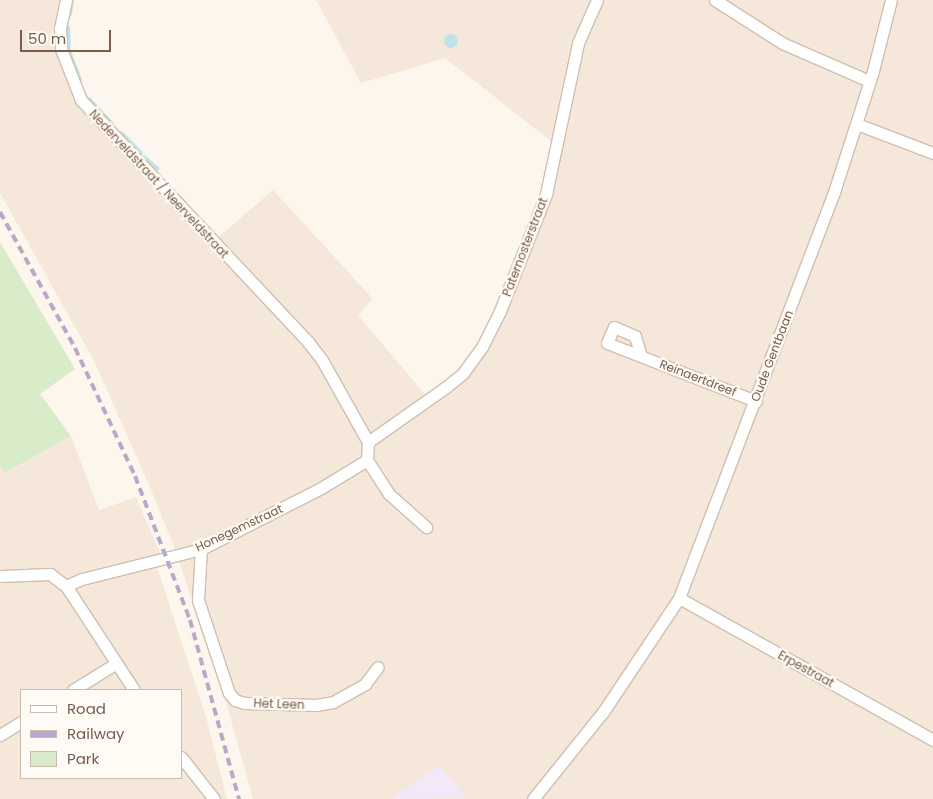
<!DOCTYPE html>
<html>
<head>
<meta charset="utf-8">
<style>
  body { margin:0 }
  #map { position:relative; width:933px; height:799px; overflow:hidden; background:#fdf6ec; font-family:Poppins,sans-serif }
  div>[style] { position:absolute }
  .residential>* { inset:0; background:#f5e8da }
  .education>* { inset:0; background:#f3e8fa }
  .green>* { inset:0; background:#d8ecc9 }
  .water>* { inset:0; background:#bfe3e8 }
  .round { border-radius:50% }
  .stream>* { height:4px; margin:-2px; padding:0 2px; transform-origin:2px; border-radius:2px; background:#bfe3e8 }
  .roads { filter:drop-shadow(1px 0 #d1beb0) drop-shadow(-1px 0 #d1beb0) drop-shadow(0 1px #d1beb0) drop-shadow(0 -1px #d1beb0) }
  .minor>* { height:11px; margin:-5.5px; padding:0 5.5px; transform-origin:5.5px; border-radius:5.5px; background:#fff }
  .rail>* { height:4px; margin-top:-2px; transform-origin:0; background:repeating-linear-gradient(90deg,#b9a8c9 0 8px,transparent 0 13px) }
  span { translate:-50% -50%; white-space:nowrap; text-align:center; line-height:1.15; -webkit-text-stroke:4.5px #fffaf3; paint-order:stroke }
  .street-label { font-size:12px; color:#7a5c4d }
  .legend { position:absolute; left:20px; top:689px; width:162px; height:90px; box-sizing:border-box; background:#fffaf3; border:1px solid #cabbb1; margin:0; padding:6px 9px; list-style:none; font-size:15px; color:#7a5c4d }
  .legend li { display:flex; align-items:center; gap:10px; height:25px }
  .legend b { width:25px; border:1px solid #cabbb1 }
  .scale { position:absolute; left:20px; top:30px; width:91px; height:22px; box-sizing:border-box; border:2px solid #7a5c4d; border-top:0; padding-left:6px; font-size:15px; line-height:18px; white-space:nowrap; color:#7a5c4d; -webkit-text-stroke:4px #fffaf3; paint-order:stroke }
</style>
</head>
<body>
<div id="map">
  <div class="residential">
    <i style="clip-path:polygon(0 0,63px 0,60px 41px,81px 100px,213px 242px,273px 190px,373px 299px,358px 315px,433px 404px,464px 378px,550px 193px,561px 149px,445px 58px,361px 83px,316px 0,933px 0,933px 799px,253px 799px,227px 706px,175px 549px,149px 485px,94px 361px,0 193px)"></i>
    <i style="clip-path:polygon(evenodd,71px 436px,99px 510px,136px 497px,160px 553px,157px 567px,206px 717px,227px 799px,0 799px,0 466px,6px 473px,71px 436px,21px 690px,181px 690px,181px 778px,21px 778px,21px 690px)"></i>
  </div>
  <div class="education">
    <i style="clip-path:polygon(439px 766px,467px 798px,392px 799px)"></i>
  </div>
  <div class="green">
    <i style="clip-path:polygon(0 242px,75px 369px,40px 394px,71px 436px,5px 473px,0 466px)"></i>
  </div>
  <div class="water">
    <i class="round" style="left:444px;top:34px;width:14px;height:14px"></i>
  </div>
  <div class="stream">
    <i style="left:70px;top:14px;width:14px;rotate:-82deg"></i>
    <i style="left:68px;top:27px;width:24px;rotate:88deg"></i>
    <i style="left:69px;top:51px;width:31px;rotate:69deg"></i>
    <i style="left:89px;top:99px;width:34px;rotate:47deg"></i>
    <i style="left:121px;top:133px;width:28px;rotate:45deg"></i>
    <i style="left:144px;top:157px;width:18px;rotate:41deg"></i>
  </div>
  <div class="roads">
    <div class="minor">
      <i style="left:66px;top:0;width:29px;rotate:102deg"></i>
      <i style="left:60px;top:28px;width:21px;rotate:87deg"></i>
      <i style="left:61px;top:49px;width:55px;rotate:68.6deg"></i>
      <i style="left:81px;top:100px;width:332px;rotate:46.8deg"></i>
      <i style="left:308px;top:342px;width:23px;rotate:52deg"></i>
      <i style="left:322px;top:360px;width:94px;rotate:60.7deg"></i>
      <i style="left:715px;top:0;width:80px;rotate:32.7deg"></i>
      <i style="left:782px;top:43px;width:95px;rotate:23.6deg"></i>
      <i style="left:857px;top:124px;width:81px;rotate:20.9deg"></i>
      <i style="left:641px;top:356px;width:21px;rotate:-107deg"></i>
      <i style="left:635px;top:336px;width:23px;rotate:-157deg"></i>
      <i style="left:614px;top:327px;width:17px;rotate:114deg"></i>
      <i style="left:607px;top:343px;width:160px;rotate:21.3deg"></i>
      <i style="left:368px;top:442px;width:95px;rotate:-35.2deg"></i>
      <i style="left:446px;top:387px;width:22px;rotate:-39deg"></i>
      <i style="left:463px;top:373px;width:32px;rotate:-54deg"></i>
      <i style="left:482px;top:347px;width:40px;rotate:-63.4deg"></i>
      <i style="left:500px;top:311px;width:126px;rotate:-68.5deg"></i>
      <i style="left:546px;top:194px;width:154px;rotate:-78deg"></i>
      <i style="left:578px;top:43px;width:47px;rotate:-66.2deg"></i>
      <i style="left:367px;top:460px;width:40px;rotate:57.1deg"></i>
      <i style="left:389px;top:494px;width:50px;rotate:41.7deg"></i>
      <i style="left:201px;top:549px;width:51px;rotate:93.4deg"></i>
      <i style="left:198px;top:600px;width:98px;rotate:71.6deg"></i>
      <i style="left:229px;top:693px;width:9px;rotate:49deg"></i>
      <i style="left:235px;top:700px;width:9px;rotate:18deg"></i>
      <i style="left:244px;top:703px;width:72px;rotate:1.6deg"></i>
      <i style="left:316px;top:705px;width:17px;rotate:-10deg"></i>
      <i style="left:333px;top:702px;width:37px;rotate:-29deg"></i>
      <i style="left:365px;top:684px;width:21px;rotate:-53deg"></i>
      <i style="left:0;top:576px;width:50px;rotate:-2.3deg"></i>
      <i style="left:50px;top:574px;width:20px;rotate:37deg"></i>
      <i style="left:66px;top:586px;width:17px;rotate:-24deg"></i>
      <i style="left:82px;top:579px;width:123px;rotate:-14.1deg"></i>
      <i style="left:201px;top:549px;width:135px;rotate:-26.9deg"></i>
      <i style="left:321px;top:488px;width:54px;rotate:-31.3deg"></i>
      <i style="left:367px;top:460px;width:18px;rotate:-87deg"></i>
      <i style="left:66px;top:586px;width:124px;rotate:56.8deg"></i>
      <i style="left:679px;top:598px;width:291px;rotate:29.2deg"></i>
      <i style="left:73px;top:690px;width:49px;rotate:-31.8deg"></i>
      <i style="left:0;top:735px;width:25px;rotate:-32deg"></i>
      <i style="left:181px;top:757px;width:53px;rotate:51.8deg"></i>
      <i style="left:533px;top:799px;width:112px;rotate:-51.2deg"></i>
      <i style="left:603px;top:712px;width:137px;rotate:-56.3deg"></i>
      <i style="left:679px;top:598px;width:435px;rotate:-69.1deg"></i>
      <i style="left:834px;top:192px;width:127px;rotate:-72.1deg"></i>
      <i style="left:873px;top:71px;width:73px;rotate:-75.8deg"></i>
    </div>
  </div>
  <div class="rail">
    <i style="left:0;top:212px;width:155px;rotate:61.1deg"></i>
    <i style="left:75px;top:348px;width:141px;rotate:64.9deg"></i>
    <i style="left:135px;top:476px;width:154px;rotate:69.1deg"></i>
    <i style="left:190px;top:620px;width:186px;rotate:74.7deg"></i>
  </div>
  <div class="street-label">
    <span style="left:159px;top:184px;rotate:47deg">Nederveldstraat / Neerveldstraat</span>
    <span style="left:525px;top:247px;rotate:-69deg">Paternosterstraat</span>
    <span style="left:772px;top:356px;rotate:-69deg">Oude Gentbaan</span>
    <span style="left:698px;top:378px;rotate:21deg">Reinaertdreef</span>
    <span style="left:239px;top:528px;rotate:-25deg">Honegemstraat</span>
    <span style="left:806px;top:669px;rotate:29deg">Erpestraat</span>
    <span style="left:279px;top:704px;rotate:2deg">Het Leen</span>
  </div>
  <ul class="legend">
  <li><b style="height:6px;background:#fff"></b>Road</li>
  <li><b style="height:6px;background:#b9a8c9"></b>Railway</li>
  <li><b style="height:14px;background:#d8ecc9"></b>Park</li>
  </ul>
  <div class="scale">50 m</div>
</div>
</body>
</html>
